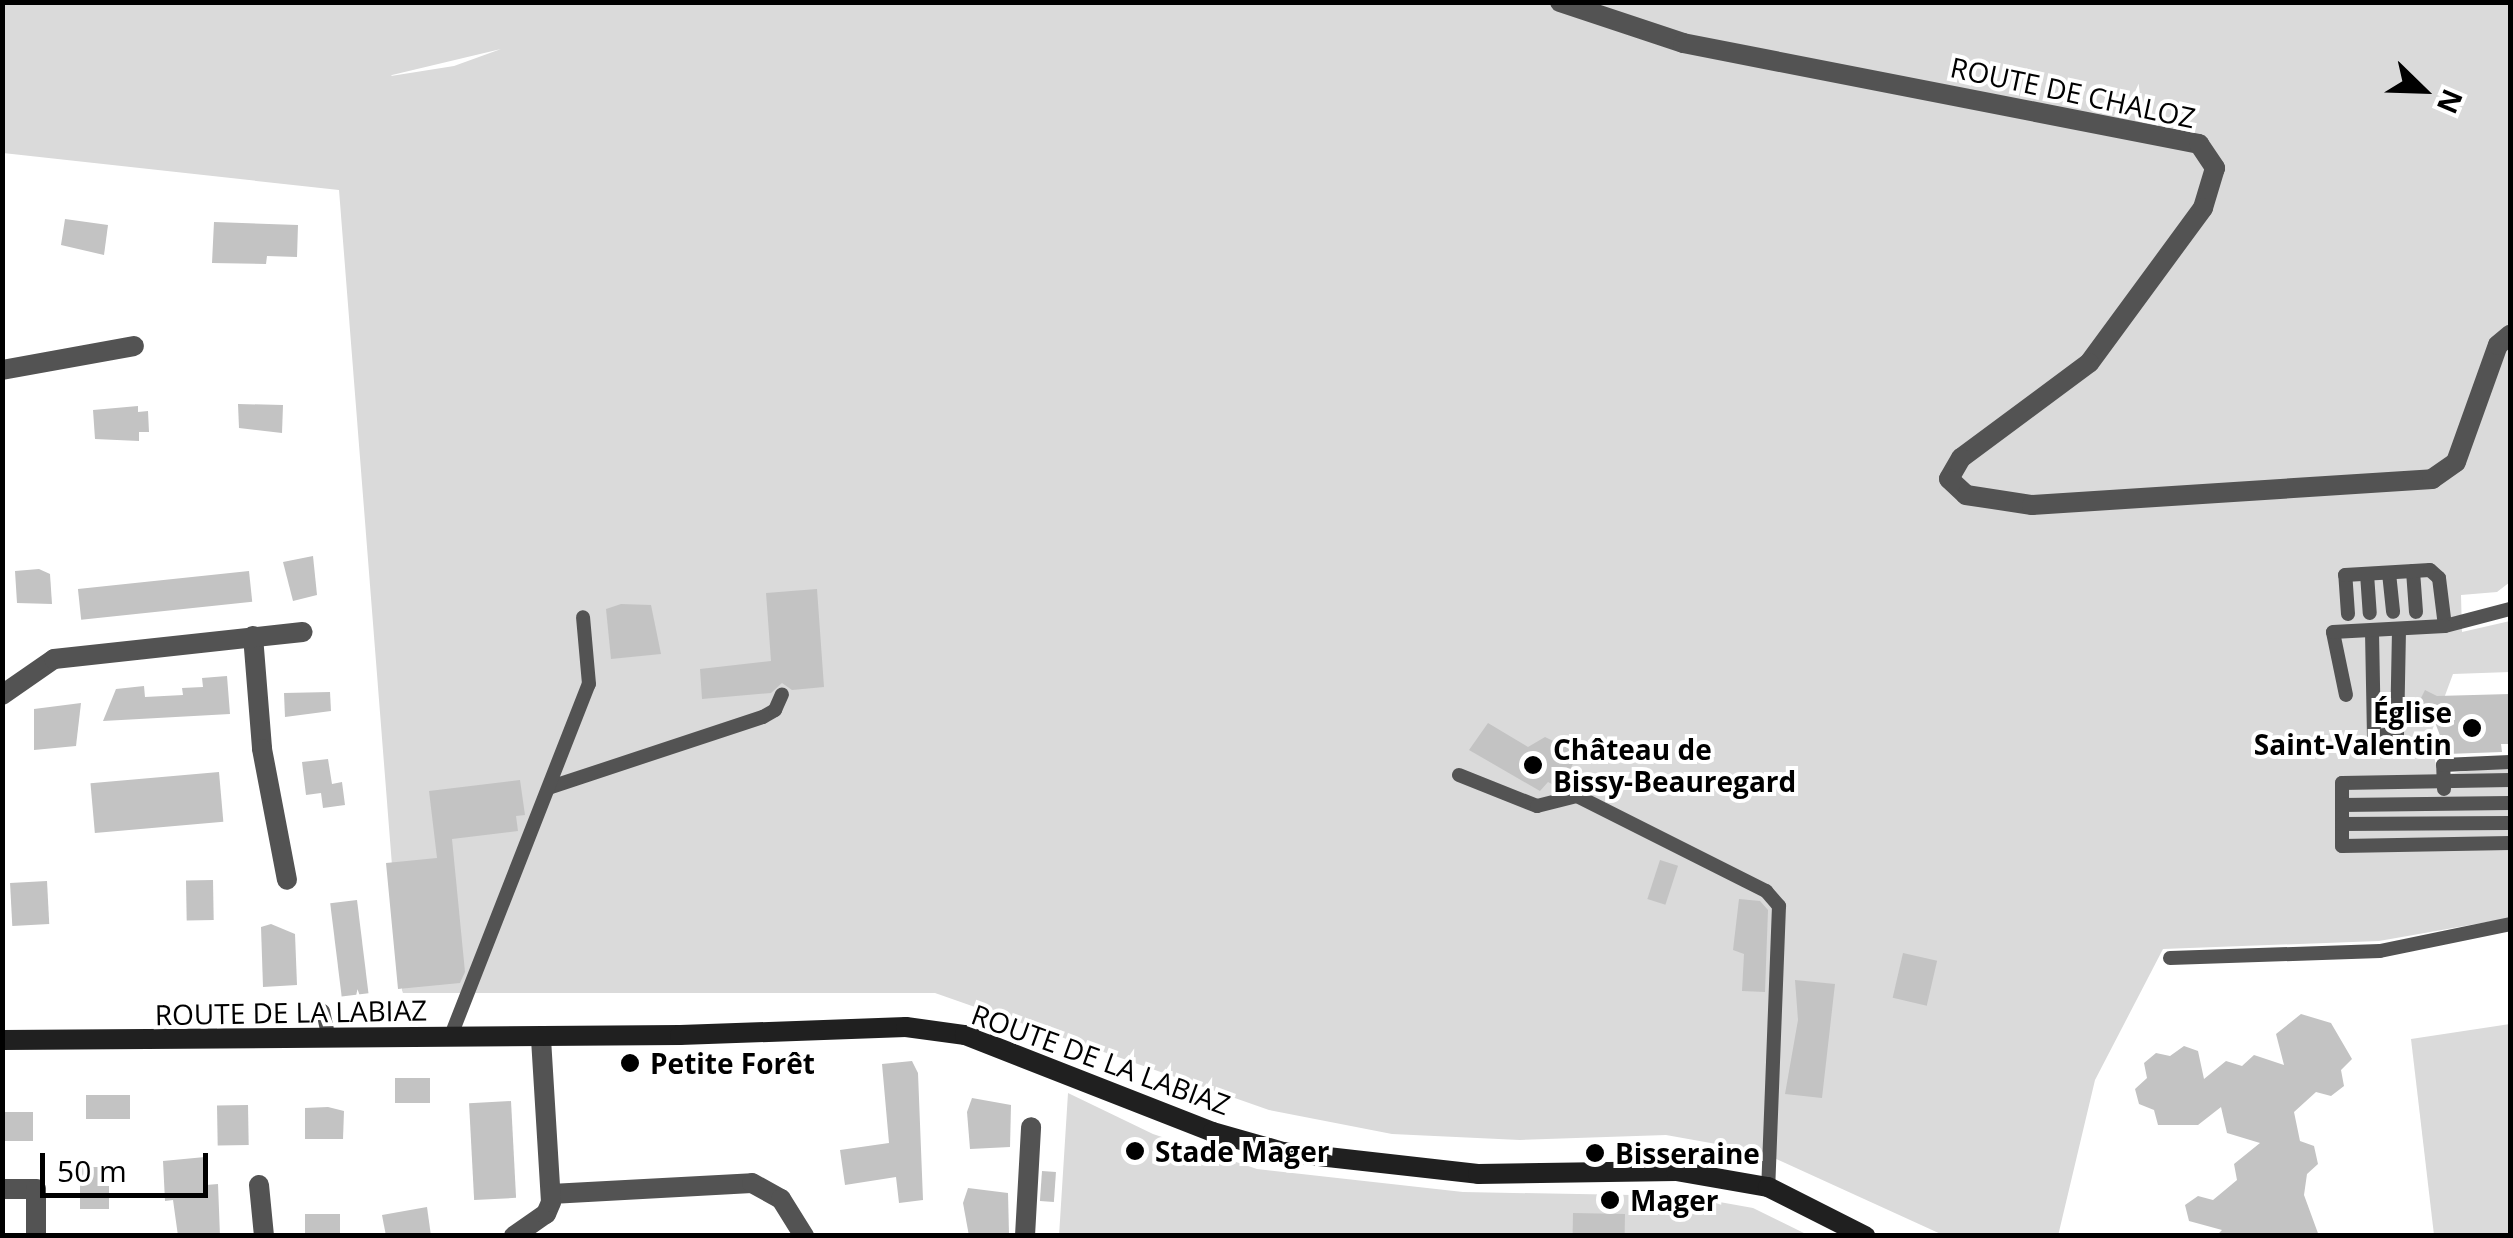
<!DOCTYPE html>
<html>
<head>
<meta charset="utf-8">
<style>
  body { margin:0 }
  #map { position:relative; width:2513px; height:1238px; overflow:hidden; background:#fff; font-family:"Open Sans",sans-serif }
  div>[style] { position:absolute }
  .green>* { inset:0; background:#dadada }
  .building>* { inset:0; background:#c3c3c3; transform-origin:0 0 }
  .service>* { height:14px; margin:-7px; padding:0 7px; transform-origin:7px; border-radius:7px; background:#535353 }
  .minor>* { height:20px; margin:-10px; padding:0 10px; transform-origin:10px; border-radius:10px; background:#535353 }
  .secondary>* { height:20px; margin:-10px; padding:0 10px; transform-origin:10px; border-radius:10px; background:#202020 }
  .dots>* { width:28px; height:28px; translate:-50% -50%; box-sizing:border-box; border:5px solid #fff; border-radius:50% }
  span { translate:-50% -50%; white-space:nowrap; text-align:center; line-height:1.15; -webkit-text-stroke:8px #fff; paint-order:stroke }
  .street-label { font-size:28px; color:#000 }
  .poi-label { font-size:28px; color:#000; font-weight:700 }
  .right { translate:-100% -50%; text-align:right }
  .left { translate:0 -50%; text-align:left }
  .frame { position:absolute; inset:0; border:5px solid #000; pointer-events:none }
  .north { position:absolute; left:2373px; top:40px; width:100px; height:100px; -webkit-text-stroke:8px #fff; paint-order:stroke; rotate:113deg; font-size:28px; font-weight:700; line-height:40px; text-align:center; color:#000 }
  .north::after { content:''; display:block; margin:auto; width:35px; height:45px; background:#000; clip-path:polygon(50% 0,100% 100%,50% 72%,0 100%) }
  .scale { position:absolute; left:40px; top:1153px; width:168px; height:45px; box-sizing:border-box; border:5px solid #000; border-top:0; padding-left:12px; font-size:30px; line-height:35px; white-space:nowrap; color:#000; -webkit-text-stroke:8px #fff; paint-order:stroke }
</style>
</head>
<body>
<div id="map">
  <div class="green">
    <i style="clip-path:polygon(evenodd,3px 3px,2510px 3px,2510px 582px,2497px 592px,2461px 595px,2462px 632px,2510px 621px,2510px 672px,2453px 674px,2430px 736px,2438px 775px,2510px 765px,2510px 918px,2379px 941px,2163px 949px,2095px 1080px,2058px 1236px,1943px 1235px,1761px 1152px,1666px 1135px,1520px 1140px,1392px 1134px,1269px 1110px,935px 993px,402px 993px,339px 190px,3px 153px,3px 3px,501px 49px,454px 66px,391px 76px,392px 75px,501px 49px)"></i>
    <i style="clip-path:polygon(2510px 1024px,2510px 1235px,2434px 1235px,2411px 1039px)"></i>
    <i style="clip-path:polygon(1068px 1093px,1153px 1134px,1257px 1169px,1463px 1192px,1686px 1196px,1753px 1208px,1808px 1235px,1059px 1236px)"></i>
  </div>
  <div class="building">
    <i style="clip-path:polygon(65px 219px,108px 225px,104px 255px,61px 245px)"></i>
    <i style="clip-path:polygon(214px 222px,298px 225px,297px 257px,267px 256px,266px 264px,212px 263px)"></i>
    <i style="clip-path:polygon(238px 404px,283px 405px,282px 433px,239px 428px)"></i>
    <i style="clip-path:polygon(138px 406px,138px 412px,148px 411px,149px 432px,139px 432px,139px 441px,95px 439px,93px 410px)"></i>
    <i style="clip-path:polygon(313px 556px,317px 595px,293px 601px,283px 562px)"></i>
    <i style="clip-path:polygon(39px 569px,50px 574px,52px 604px,17px 603px,15px 571px)"></i>
    <i style="left:249px;top:571px;width:31px;height:172px;rotate:84deg"></i>
    <i style="clip-path:polygon(817px 589px,824px 687px,792px 690px,782px 683px,771px 693px,702px 699px,700px 669px,771px 661px,766px 593px)"></i>
    <i style="clip-path:polygon(621px 604px,651px 605px,661px 654px,611px 659px,606px 609px)"></i>
    <i style="clip-path:polygon(227px 676px,230px 714px,103px 721px,116px 689px,144px 686px,145px 697px,183px 695px,182px 688px,203px 687px,202px 678px)"></i>
    <i style="clip-path:polygon(2425px 690px,2437px 696px,2510px 694px,2510px 744px,2501px 744px,2502px 752px,2447px 754px,2433px 717px,2415px 710px)"></i>
    <i style="clip-path:polygon(330px 692px,331px 711px,285px 717px,284px 693px)"></i>
    <i style="clip-path:polygon(81px 703px,76px 746px,34px 750px,34px 709px)"></i>
    <i style="clip-path:polygon(1488px 723px,1528px 747px,1545px 737px,1578px 753px,1561px 789px,1548px 782px,1540px 791px,1469px 750px)"></i>
    <i style="clip-path:polygon(328px 759px,332px 784px,342px 782px,345px 805px,323px 808px,321px 793px,306px 795px,302px 762px)"></i>
    <i style="left:219px;top:772px;width:50px;height:129px;rotate:85deg"></i>
    <i style="clip-path:polygon(520px 780px,525px 815px,516px 816px,518px 831px,452px 839px,465px 972px,460px 983px,398px 989px,386px 863px,437px 858px,429px 791px)"></i>
    <i style="left:1660px;top:860px;width:19px;height:41px;rotate:18deg"></i>
    <i style="left:213px;top:880px;width:40px;height:27px;rotate:89deg"></i>
    <i style="left:47px;top:881px;width:43px;height:37px;rotate:87deg"></i>
    <i style="clip-path:polygon(1739px 899px,1760px 901px,1768px 910px,1765px 992px,1742px 991px,1744px 954px,1733px 950px)"></i>
    <i style="left:357px;top:900px;width:94px;height:27px;rotate:83deg"></i>
    <i style="clip-path:polygon(271px 924px,295px 934px,297px 985px,263px 987px,261px 927px)"></i>
    <i style="left:1903px;top:953px;width:35px;height:46px;rotate:13deg"></i>
    <i style="clip-path:polygon(1795px 980px,1835px 984px,1822px 1098px,1785px 1094px,1798px 1020px)"></i>
    <i style="clip-path:polygon(2301px 1014px,2331px 1023px,2352px 1059px,2341px 1070px,2344px 1086px,2331px 1096px,2316px 1092px,2294px 1112px,2300px 1141px,2314px 1146px,2318px 1164px,2307px 1174px,2304px 1195px,2319px 1236px,2216px 1236px,2222px 1230px,2189px 1221px,2185px 1205px,2198px 1196px,2213px 1200px,2237px 1180px,2234px 1164px,2260px 1143px,2227px 1133px,2221px 1107px,2198px 1125px,2158px 1125px,2154px 1110px,2139px 1104px,2135px 1089px,2147px 1078px,2144px 1063px,2156px 1053px,2170px 1056px,2184px 1046px,2198px 1051px,2204px 1079px,2226px 1061px,2242px 1066px,2254px 1055px,2284px 1065px,2276px 1034px)"></i>
    <i style="clip-path:polygon(912px 1061px,918px 1073px,923px 1200px,899px 1203px,896px 1177px,845px 1185px,840px 1150px,889px 1143px,882px 1064px)"></i>
    <i style="left:395px;top:1078px;width:35px;height:25px"></i>
    <i style="left:86px;top:1095px;width:44px;height:24px"></i>
    <i style="clip-path:polygon(972px 1098px,1011px 1105px,1010px 1147px,970px 1149px,967px 1112px)"></i>
    <i style="left:511px;top:1101px;width:97px;height:42px;rotate:87deg"></i>
    <i style="left:248px;top:1105px;width:40px;height:31px;rotate:89deg"></i>
    <i style="clip-path:polygon(328px 1107px,344px 1111px,343px 1139px,305px 1139px,305px 1108px)"></i>
    <i style="left:2px;top:1112px;width:31px;height:29px"></i>
    <i style="clip-path:polygon(205px 1157px,206px 1185px,218px 1184px,220px 1236px,178px 1236px,173px 1200px,165px 1201px,163px 1161px)"></i>
    <i style="left:80px;top:1167px;width:29px;height:42px"></i>
    <i style="left:1042px;top:1171px;width:14px;height:30px;rotate:4deg"></i>
    <i style="clip-path:polygon(968px 1188px,1008px 1193px,1009px 1234px,969px 1236px,963px 1203px)"></i>
    <i style="clip-path:polygon(427px 1207px,431px 1236px,386px 1236px,382px 1215px)"></i>
    <i style="left:1573px;top:1213px;width:52px;height:23px;rotate:1deg"></i>
    <i style="left:340px;top:1214px;width:22px;height:35px;rotate:90deg"></i>
  </div>
  <div class="service">
    <i style="left:2413px;top:571px;width:41px;rotate:85.8deg"></i>
    <i style="left:2389px;top:573px;width:39px;rotate:84deg"></i>
    <i style="left:2367px;top:574px;width:39px;rotate:86deg"></i>
    <i style="left:2348px;top:614px;width:39px;rotate:-94deg"></i>
    <i style="left:2345px;top:575px;width:85px;rotate:-3.4deg"></i>
    <i style="left:2430px;top:570px;width:12px;rotate:42deg"></i>
    <i style="left:2439px;top:578px;width:48px;rotate:82.9deg"></i>
    <i style="left:2445px;top:626px;width:67px;rotate:-14.7deg"></i>
    <i style="left:2372px;top:632px;width:104px;rotate:88.9deg"></i>
    <i style="left:2374px;top:736px;width:23px;rotate:-5deg"></i>
    <i style="left:2397px;top:734px;width:103px;rotate:-88.9deg"></i>
    <i style="left:2346px;top:695px;width:64px;rotate:-101.7deg"></i>
    <i style="left:2333px;top:632px;width:112px;rotate:-3.1deg"></i>
    <i style="left:1459px;top:775px;width:84px;rotate:21.7deg"></i>
    <i style="left:1537px;top:806px;width:41px;rotate:-14deg"></i>
    <i style="left:1577px;top:796px;width:212px;rotate:26.7deg"></i>
    <i style="left:1766px;top:891px;width:20px;rotate:49deg"></i>
    <i style="left:1779px;top:906px;width:281px;rotate:92.2deg"></i>
    <i style="left:2510px;top:780px;width:168px;rotate:179deg"></i>
    <i style="left:2342px;top:783px;width:63px;rotate:90deg"></i>
    <i style="left:2342px;top:846px;width:168px;rotate:-1deg"></i>
    <i style="left:551px;top:787px;width:223px;rotate:-18.3deg"></i>
    <i style="left:763px;top:717px;width:14px;rotate:-30deg"></i>
    <i style="left:775px;top:710px;width:17px;rotate:-66deg"></i>
    <i style="left:2444px;top:789px;width:24px;rotate:-92deg"></i>
    <i style="left:2443px;top:765px;width:67px;rotate:-2.6deg"></i>
    <i style="left:2342px;top:805px;width:168px;rotate:-0.7deg"></i>
    <i style="left:2342px;top:824px;width:168px;rotate:-0.3deg"></i>
    <i style="left:2170px;top:958px;width:210px;rotate:-1.9deg"></i>
    <i style="left:2380px;top:951px;width:133px;rotate:-11.7deg"></i>
    <i style="left:323px;top:1011px;width:29px;rotate:78deg"></i>
    <i style="left:450px;top:1038px;width:380px;rotate:-68.6deg"></i>
    <i style="left:589px;top:684px;width:67px;rotate:-95.1deg"></i>
  </div>
  <div class="minor">
    <i style="left:1560px;top:2px;width:130px;rotate:18.4deg"></i>
    <i style="left:1683px;top:43px;width:526px;rotate:11.07deg"></i>
    <i style="left:2199px;top:144px;width:29px;rotate:56deg"></i>
    <i style="left:2215px;top:168px;width:42px;rotate:106.7deg"></i>
    <i style="left:2203px;top:208px;width:192px;rotate:126.3deg"></i>
    <i style="left:2089px;top:363px;width:159px;rotate:143.4deg"></i>
    <i style="left:1961px;top:458px;width:24px;rotate:120deg"></i>
    <i style="left:1949px;top:479px;width:23px;rotate:43deg"></i>
    <i style="left:1966px;top:495px;width:67px;rotate:8.6deg"></i>
    <i style="left:2032px;top:505px;width:401px;rotate:-3.7deg"></i>
    <i style="left:2432px;top:479px;width:29px;rotate:-35deg"></i>
    <i style="left:2456px;top:462px;width:124px;rotate:-70.3deg"></i>
    <i style="left:2498px;top:345px;width:16px;rotate:-40deg"></i>
    <i style="left:2px;top:370px;width:134px;rotate:-10.3deg"></i>
    <i style="left:253px;top:636px;width:113px;rotate:85.4deg"></i>
    <i style="left:262px;top:749px;width:133px;rotate:79.2deg"></i>
    <i style="left:2px;top:695px;width:63px;rotate:-34.7deg"></i>
    <i style="left:54px;top:659px;width:250px;rotate:-6.2deg"></i>
    <i style="left:259px;top:1185px;width:51px;rotate:84.4deg"></i>
    <i style="left:2px;top:1189px;width:34px"></i>
    <i style="left:36px;top:1189px;width:47px;rotate:90deg"></i>
    <i style="left:551px;top:1194px;width:201px;rotate:-3.1deg"></i>
    <i style="left:752px;top:1183px;width:33px;rotate:29deg"></i>
    <i style="left:781px;top:1199px;width:44px;rotate:58.1deg"></i>
    <i style="left:514px;top:1236px;width:39px;rotate:-35deg"></i>
    <i style="left:546px;top:1214px;width:13px;rotate:-67deg"></i>
    <i style="left:551px;top:1202px;width:165px;rotate:-93.5deg"></i>
    <i style="left:1025px;top:1236px;width:109px;rotate:-86.8deg"></i>
  </div>
  <div class="secondary">
    <i style="left:2px;top:1040px;width:678px;rotate:-0.42deg"></i>
    <i style="left:680px;top:1035px;width:226px;rotate:-2deg"></i>
    <i style="left:906px;top:1027px;width:60px;rotate:7.7deg"></i>
    <i style="left:965px;top:1035px;width:266px;rotate:21.4deg"></i>
    <i style="left:1213px;top:1132px;width:73px;rotate:15.9deg"></i>
    <i style="left:1283px;top:1152px;width:196px;rotate:6.4deg"></i>
    <i style="left:1478px;top:1174px;width:198px;rotate:-0.9deg"></i>
    <i style="left:1676px;top:1171px;width:93px;rotate:9.9deg"></i>
    <i style="left:1768px;top:1187px;width:109px;rotate:26.8deg"></i>
  </div>
  <div class="dots">
    <i style="left:2472px;top:728px;background:#000"></i>
    <i style="left:1533px;top:765px;background:#000"></i>
    <i style="left:630px;top:1063px;background:#000"></i>
    <i style="left:1135px;top:1151px;background:#000"></i>
    <i style="left:1595px;top:1153px;background:#000"></i>
    <i style="left:1610px;top:1200px;background:#000"></i>
  </div>
  <div class="street-label">
    <span style="left:2073px;top:92px;rotate:12deg">ROUTE DE CHALOZ</span>
    <span style="left:291px;top:1012px;rotate:-1deg">ROUTE DE LA LABIAZ</span>
    <span style="left:1101px;top:1059px;rotate:20deg">ROUTE DE LA LABIAZ</span>
  </div>
  <div class="poi-label">
    <span class="right" style="left:2452px;top:728px">Église<br>Saint-Valentin</span>
    <span class="left" style="left:1553px;top:765px">Château de<br>Bissy-Beauregard</span>
    <span class="left" style="left:650px;top:1063px">Petite Forêt</span>
    <span class="left" style="left:1155px;top:1151px">Stade Mager</span>
    <span class="left" style="left:1615px;top:1153px">Bisseraine</span>
    <span class="left" style="left:1630px;top:1200px">Mager</span>
  </div>
  <div class="frame"></div>
  <div class="north">N</div>
  <div class="scale">50 m</div>
</div>
</body>
</html>
